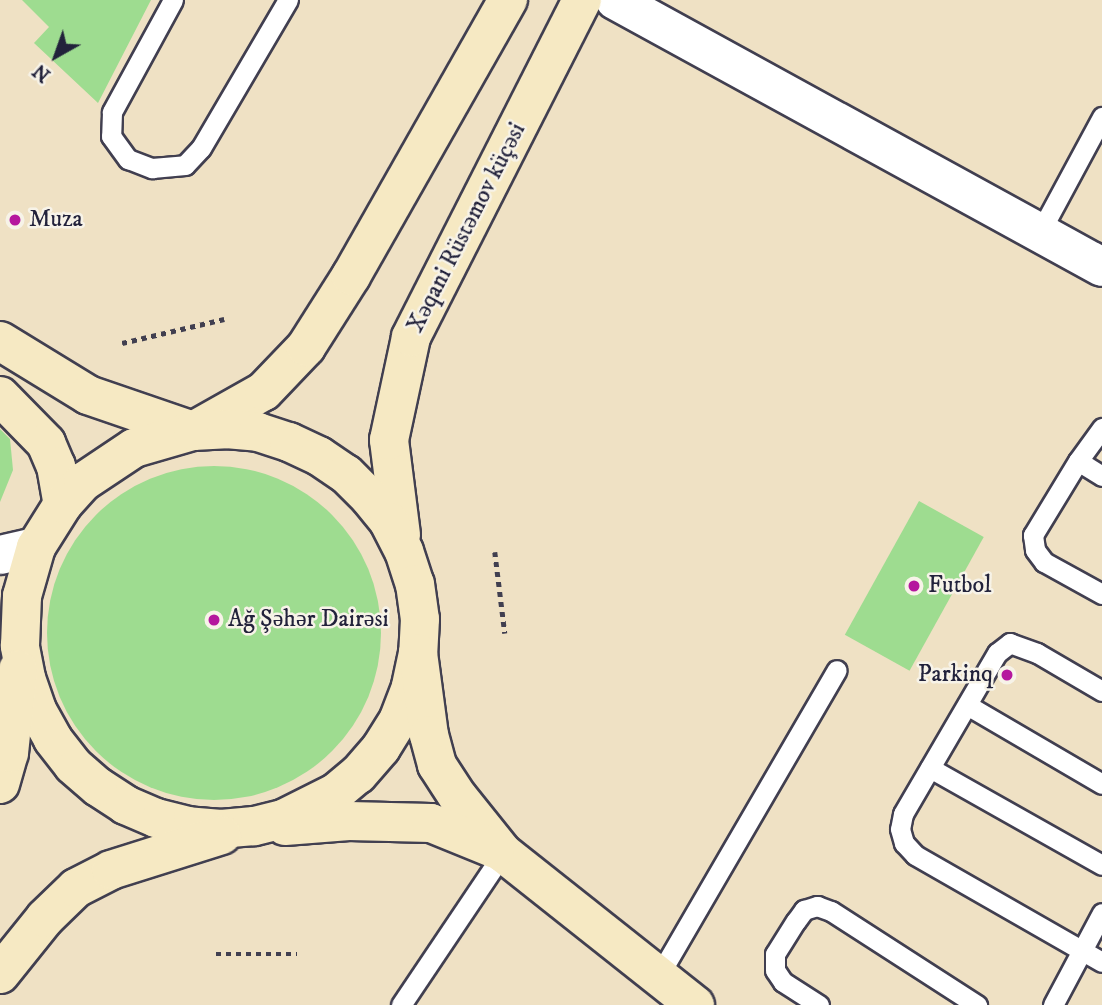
<!DOCTYPE html>
<html>
<head>
<meta charset="utf-8">
<style>
  body { margin:0 }
  #map { position:relative; width:1102px; height:1005px; overflow:hidden; background:#efe1c4; font-family:"IM FELL DW Pica",serif }
  div>[style] { position:absolute }
  .green>* { inset:0; background:#9edc90; transform-origin:0 0 }
  .round { border-radius:50% }
  .path>* { height:4.5px; margin-top:-2.25px; transform-origin:0; background:repeating-linear-gradient(90deg,#413f50 0 5px,transparent 0 10px) }
  .roads { filter:drop-shadow(2px 0 #413f50) drop-shadow(-2px 0 #413f50) drop-shadow(0 2px #413f50) drop-shadow(0 -2px #413f50) }
  .lane>* { height:19px; margin:-9.5px; padding:0 9.5px; transform-origin:9.5px; border-radius:9.5px; background:#fff }
  .street>* { height:38px; margin:-19px; padding:0 19px; transform-origin:19px; border-radius:19px; background:#fff }
  .secondary>* { height:38px; margin:-19px; padding:0 19px; transform-origin:19px; border-radius:19px; background:#f6e9c3 }
  .dots>* { width:19px; height:19px; translate:-50% -50%; box-sizing:border-box; border:4px solid #f7f3e8; border-radius:50% }
  span { translate:-50% -50%; white-space:nowrap; text-align:center; line-height:1.15; -webkit-text-stroke:5px #f7f3e8; paint-order:stroke }
  .poi-label { font-size:24px; color:#22223b }
  .left { translate:0 -50%; text-align:left }
  .right { translate:-100% -50%; text-align:right }
  .street-label { font-size:24px; color:#22223b }
  .north { position:absolute; left:21px; top:21px; width:70px; height:70px; -webkit-text-stroke:5px #f7f3e8; paint-order:stroke; rotate:220deg; font-size:19px; font-weight:700; line-height:28px; text-align:center; color:#22223b }
  .north::after { content:''; display:block; margin:auto; width:24px; height:32px; background:#22223b; clip-path:polygon(50% 0,100% 100%,50% 72%,0 100%) }
</style>
</head>
<body>
<div id="map">
  <div class="green">
    <i style="clip-path:polygon(22px 0,151px 0,98px 103px,34px 43px,49px 27px)"></i>
    <i style="clip-path:polygon(0 429px,10px 439px,13px 470px,0 502px)"></i>
    <i class="round" style="left:47px;top:466px;width:334px;height:334px"></i>
    <i style="left:919px;top:501px;width:74px;height:153px;rotate:29deg"></i>
  </div>
  <div class="path">
    <i style="left:122px;top:343px;width:105px;rotate:-13.2deg"></i>
    <i style="left:495px;top:552px;width:82px;rotate:83deg"></i>
    <i style="left:216px;top:954px;width:81px"></i>
  </div>
  <div class="roads">
    <div class="lane">
      <i style="left:173px;top:0;width:128px;rotate:118.6deg"></i>
      <i style="left:112px;top:112px;width:24px;rotate:92deg"></i>
      <i style="left:111px;top:136px;width:29px;rotate:54deg"></i>
      <i style="left:128px;top:159px;width:26px;rotate:21deg"></i>
      <i style="left:152px;top:168px;width:33px;rotate:-5deg"></i>
      <i style="left:185px;top:165px;width:23px;rotate:-47deg"></i>
      <i style="left:201px;top:148px;width:172px;rotate:-59.6deg"></i>
      <i style="left:1039px;top:234px;width:133px;rotate:-61.7deg"></i>
      <i style="left:1078px;top:461px;width:41px;rotate:-54deg"></i>
      <i style="left:1102px;top:476px;width:28px;rotate:-148deg"></i>
      <i style="left:1078px;top:461px;width:87px;rotate:121.3deg"></i>
      <i style="left:1033px;top:535px;width:15px;rotate:82deg"></i>
      <i style="left:1035px;top:550px;width:15px;rotate:53deg"></i>
      <i style="left:1044px;top:562px;width:66px;rotate:28.9deg"></i>
      <i style="left:1102px;top:691px;width:75px;rotate:-149.7deg"></i>
      <i style="left:1037px;top:653px;width:29px;rotate:-160deg"></i>
      <i style="left:1010px;top:643px;width:16px;rotate:142deg"></i>
      <i style="left:997px;top:653px;width:186px;rotate:120.3deg"></i>
      <i style="left:903px;top:814px;width:15px;rotate:101deg"></i>
      <i style="left:900px;top:829px;width:15px;rotate:74deg"></i>
      <i style="left:904px;top:843px;width:16px;rotate:47deg"></i>
      <i style="left:915px;top:855px;width:215px;rotate:29.8deg"></i>
      <i style="left:967px;top:705px;width:156px;rotate:30.3deg"></i>
      <i style="left:930px;top:768px;width:197px;rotate:29.4deg"></i>
      <i style="left:658px;top:977px;width:355px;rotate:-59.8deg"></i>
      <i style="left:401px;top:1005px;width:183px;rotate:-56.1deg"></i>
      <i style="left:819px;top:1005px;width:43px;rotate:-147.4deg"></i>
      <i style="left:783px;top:982px;width:14px;rotate:-124deg"></i>
      <i style="left:775px;top:970px;width:16px;rotate:-90deg"></i>
      <i style="left:775px;top:954px;width:39px;rotate:-58deg"></i>
      <i style="left:796px;top:921px;width:14px;rotate:-54deg"></i>
      <i style="left:804px;top:910px;width:14px;rotate:-17deg"></i>
      <i style="left:817px;top:906px;width:15px;rotate:20deg"></i>
      <i style="left:831px;top:911px;width:174px;rotate:32.8deg"></i>
      <i style="left:1053px;top:1005px;width:104px;rotate:-62deg"></i>
    </div>
    <div class="street">
      <i style="left:615px;top:0;width:555px;rotate:28.73deg"></i>
      <i style="left:0;top:555px;width:37px;rotate:-13deg"></i>
    </div>
    <div class="secondary">
      <i style="left:0;top:341px;width:103px;rotate:31.5deg"></i>
      <i style="left:88px;top:395px;width:111px;rotate:18.9deg"></i>
      <i style="left:193px;top:431px;width:81px;rotate:-29.4deg"></i>
      <i style="left:264px;top:391px;width:61px;rotate:-46.3deg"></i>
      <i style="left:306px;top:347px;width:84px;rotate:-57.6deg"></i>
      <i style="left:351px;top:276px;width:318px;rotate:-60.4deg"></i>
      <i style="left:0;top:396px;width:66px;rotate:45.6deg"></i>
      <i style="left:46px;top:443px;width:25px;rotate:67deg"></i>
      <i style="left:56px;top:466px;width:39px;rotate:80deg"></i>
      <i style="left:401px;top:535px;width:96px;rotate:-97.2deg"></i>
      <i style="left:389px;top:440px;width:105px;rotate:-77.9deg"></i>
      <i style="left:411px;top:337px;width:378px;rotate:-63.1deg"></i>
      <i style="left:418px;top:653px;width:35px;rotate:102deg"></i>
      <i style="left:411px;top:687px;width:34px;rotate:111deg"></i>
      <i style="left:399px;top:719px;width:34px;rotate:122deg"></i>
      <i style="left:381px;top:748px;width:35px;rotate:131deg"></i>
      <i style="left:358px;top:774px;width:30px;rotate:140deg"></i>
      <i style="left:335px;top:793px;width:58px;rotate:153.4deg"></i>
      <i style="left:283px;top:819px;width:30px;rotate:166deg"></i>
      <i style="left:254px;top:826px;width:33px;rotate:175deg"></i>
      <i style="left:221px;top:829px;width:33px;rotate:-175deg"></i>
      <i style="left:188px;top:826px;width:33px;rotate:-166deg"></i>
      <i style="left:156px;top:818px;width:33px;rotate:-157deg"></i>
      <i style="left:126px;top:805px;width:33px;rotate:-147deg"></i>
      <i style="left:98px;top:787px;width:33px;rotate:-139deg"></i>
      <i style="left:73px;top:765px;width:33px;rotate:-128deg"></i>
      <i style="left:53px;top:739px;width:33px;rotate:-119deg"></i>
      <i style="left:37px;top:710px;width:34px;rotate:-109deg"></i>
      <i style="left:26px;top:678px;width:33px;rotate:-101deg"></i>
      <i style="left:20px;top:646px;width:50px;rotate:-87.7deg"></i>
      <i style="left:22px;top:596px;width:51px;rotate:-74.1deg"></i>
      <i style="left:36px;top:547px;width:51px;rotate:-57.9deg"></i>
      <i style="left:63px;top:504px;width:30px;rotate:-48deg"></i>
      <i style="left:83px;top:482px;width:61px;rotate:-33.7deg"></i>
      <i style="left:134px;top:448px;width:61px;rotate:-16.1deg"></i>
      <i style="left:193px;top:431px;width:33px;rotate:-3deg"></i>
      <i style="left:226px;top:429px;width:32px;rotate:5deg"></i>
      <i style="left:258px;top:432px;width:33px;rotate:18deg"></i>
      <i style="left:289px;top:442px;width:33px;rotate:25deg"></i>
      <i style="left:319px;top:456px;width:32px;rotate:34deg"></i>
      <i style="left:346px;top:474px;width:33px;rotate:45deg"></i>
      <i style="left:369px;top:497px;width:32px;rotate:51deg"></i>
      <i style="left:389px;top:522px;width:33px;rotate:63deg"></i>
      <i style="left:404px;top:551px;width:35px;rotate:72deg"></i>
      <i style="left:415px;top:584px;width:35px;rotate:82deg"></i>
      <i style="left:420px;top:619px;width:34px;rotate:93deg"></i>
      <i style="left:418px;top:653px;width:83px;rotate:82.4deg"></i>
      <i style="left:429px;top:735px;width:31px;rotate:75deg"></i>
      <i style="left:437px;top:765px;width:38px;rotate:57deg"></i>
      <i style="left:458px;top:797px;width:72px;rotate:51.2deg"></i>
      <i style="left:503px;top:853px;width:245px;rotate:38.4deg"></i>
      <i style="left:0;top:784px;width:32px;rotate:-74deg"></i>
      <i style="left:9px;top:753px;width:84px;rotate:-83.9deg"></i>
      <i style="left:285px;top:826px;width:64px;rotate:-4.5deg"></i>
      <i style="left:349px;top:821px;width:82px;rotate:1.4deg"></i>
      <i style="left:431px;top:823px;width:69px;rotate:22.1deg"></i>
      <i style="left:0;top:974px;width:72px;rotate:-51.2deg"></i>
      <i style="left:45px;top:918px;width:43px;rotate:-44.1deg"></i>
      <i style="left:76px;top:888px;width:39px;rotate:-27deg"></i>
      <i style="left:111px;top:870px;width:116px;rotate:-17.5deg"></i>
    </div>
  </div>
  <div class="dots">
    <i style="left:15px;top:220px;background:#b5179e"></i>
    <i style="left:914px;top:586px;background:#b5179e"></i>
    <i style="left:214px;top:620px;background:#b5179e"></i>
    <i style="left:1007px;top:675px;background:#b5179e"></i>
  </div>
  <div class="poi-label">
    <span class="left" style="left:29px;top:220px">Muza</span>
    <span class="left" style="left:928px;top:586px">Futbol</span>
    <span class="left" style="left:228px;top:620px">Ağ Şəhər Dairəsi</span>
    <span class="right" style="left:993px;top:675px">Parkinq</span>
  </div>
  <div class="street-label">
    <span style="left:467px;top:228px;rotate:-63deg">Xəqani Rüstəmov küçəsi</span>
  </div>
  <div class="north">N</div>
</div>
</body>
</html>
